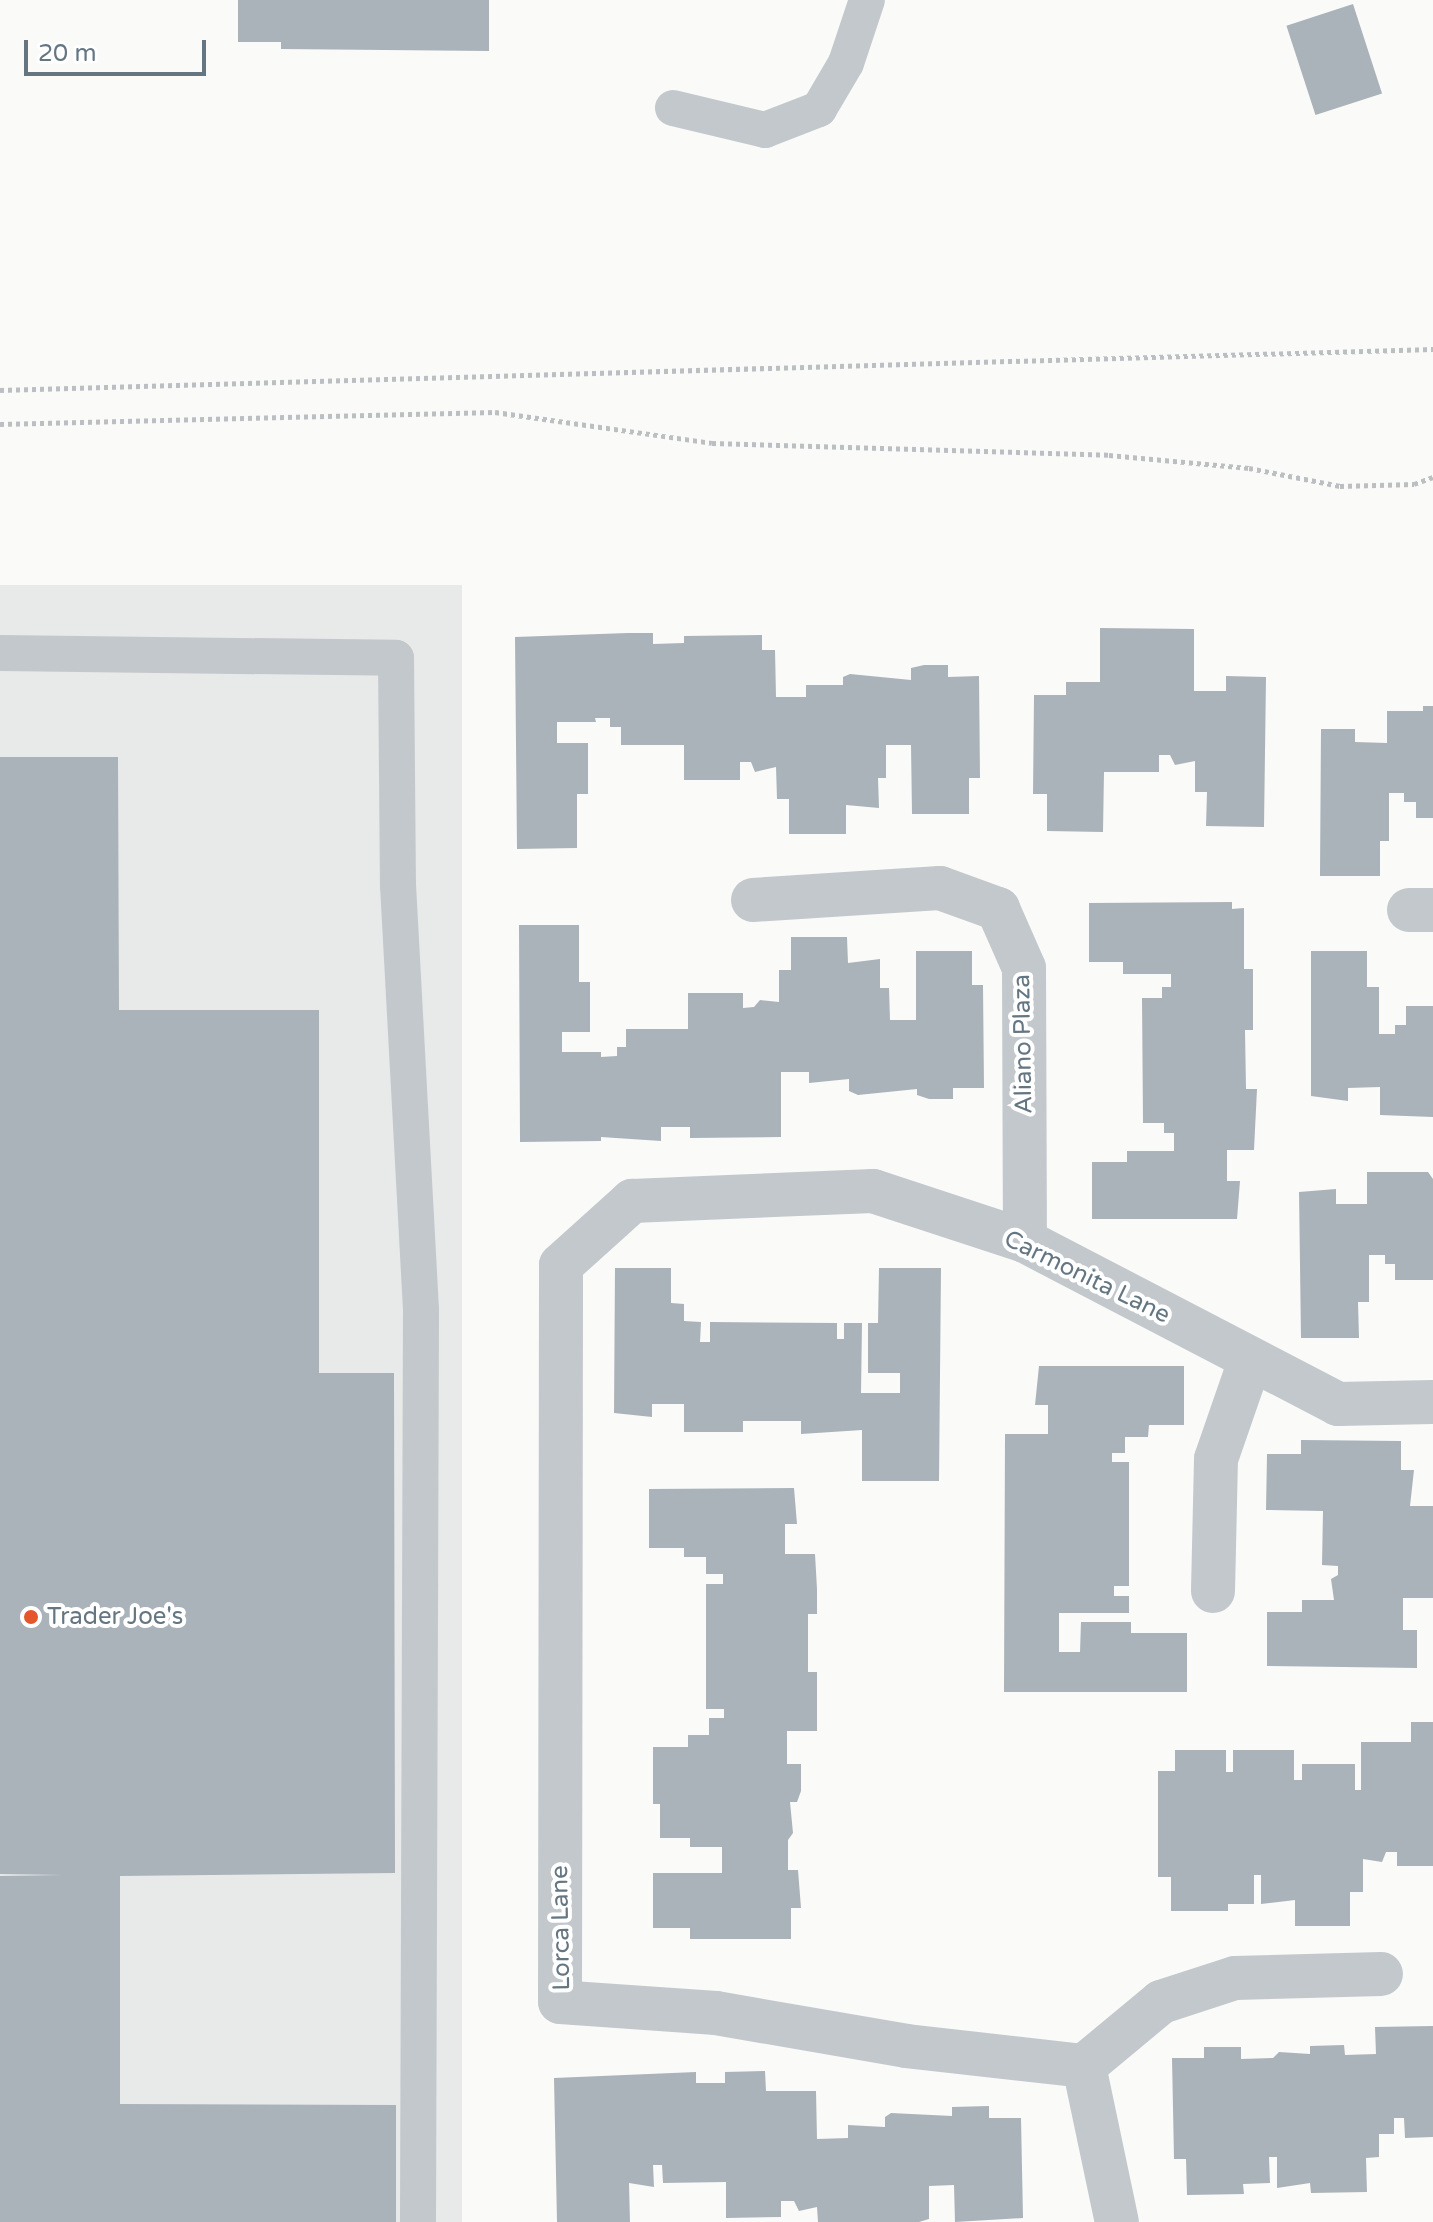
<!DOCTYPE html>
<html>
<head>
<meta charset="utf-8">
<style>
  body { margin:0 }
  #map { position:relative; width:1433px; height:2222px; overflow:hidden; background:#fafaf8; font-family:"Varela Round",sans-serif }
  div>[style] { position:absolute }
  .built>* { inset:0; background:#e8e9e9; transform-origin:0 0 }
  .building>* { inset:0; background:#aab3b9; transform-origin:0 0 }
  .path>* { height:5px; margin-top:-2.5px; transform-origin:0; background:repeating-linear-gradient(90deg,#bbbfc2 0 4px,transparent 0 8px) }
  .service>* { height:36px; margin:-18px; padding:0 18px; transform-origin:18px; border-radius:18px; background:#c3c8cc }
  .minor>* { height:44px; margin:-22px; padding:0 22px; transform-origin:22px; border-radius:22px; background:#c3c8cc }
  .dots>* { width:22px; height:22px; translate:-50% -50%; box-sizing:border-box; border:4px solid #fff; border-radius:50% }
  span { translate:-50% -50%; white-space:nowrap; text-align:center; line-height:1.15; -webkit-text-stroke:8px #fff; paint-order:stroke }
  .street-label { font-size:24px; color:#657683 }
  .poi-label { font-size:24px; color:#657683 }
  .left { translate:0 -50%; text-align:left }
  .scale { position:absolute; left:24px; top:40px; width:182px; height:36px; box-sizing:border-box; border:4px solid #657683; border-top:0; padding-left:10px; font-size:24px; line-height:28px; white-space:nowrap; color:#657683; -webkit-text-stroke:6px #fff; paint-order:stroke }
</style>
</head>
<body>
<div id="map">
  <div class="built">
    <i style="left:462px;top:585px;width:1637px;height:462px;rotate:90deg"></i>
  </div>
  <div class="building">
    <i style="clip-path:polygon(238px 0,489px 0,489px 51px,281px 49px,281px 42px,238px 42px)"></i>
    <i style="left:1353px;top:4px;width:94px;height:70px;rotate:72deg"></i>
    <i style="clip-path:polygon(1100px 628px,1194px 629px,1194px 691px,1226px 691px,1226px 676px,1266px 677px,1264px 827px,1206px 826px,1207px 792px,1195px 792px,1195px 761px,1175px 765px,1170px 755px,1159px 755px,1159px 772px,1104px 772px,1103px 832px,1047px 831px,1047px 794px,1033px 794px,1034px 695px,1066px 695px,1066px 682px,1100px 682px)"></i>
    <i style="clip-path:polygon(628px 633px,653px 633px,653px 644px,684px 643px,684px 636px,762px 635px,762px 650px,775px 650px,776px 697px,806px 697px,806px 685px,843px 685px,843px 677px,850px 674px,911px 680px,911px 668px,924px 665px,948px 665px,948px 677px,979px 676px,980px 778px,969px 778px,969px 814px,912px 814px,911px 745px,886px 745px,886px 778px,878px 778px,879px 808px,846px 805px,846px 834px,789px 834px,789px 799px,777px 799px,776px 767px,755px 772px,751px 762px,740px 762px,740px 780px,684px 780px,684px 745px,621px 745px,621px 727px,610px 727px,610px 718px,595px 718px,596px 722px,557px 722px,557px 743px,588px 743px,588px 794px,577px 794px,577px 848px,517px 849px,515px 637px)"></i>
    <i style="clip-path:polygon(1423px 706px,1433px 706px,1433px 818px,1416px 818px,1416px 802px,1404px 802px,1404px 793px,1389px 793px,1389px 841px,1380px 841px,1380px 876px,1320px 876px,1321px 729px,1355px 729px,1355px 742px,1387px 743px,1387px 711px,1423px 711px)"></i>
    <i style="clip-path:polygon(0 757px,118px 757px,119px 1010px,319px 1010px,319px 1373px,394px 1373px,395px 1873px,120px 1876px,120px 2104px,396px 2105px,396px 2222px,0 2222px,0 1876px,62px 1875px,0 1874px)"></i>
    <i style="clip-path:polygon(1232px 902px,1232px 909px,1244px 908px,1244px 969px,1253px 969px,1253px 1030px,1245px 1030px,1246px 1089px,1257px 1089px,1254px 1150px,1227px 1150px,1227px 1181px,1240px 1181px,1237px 1219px,1092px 1219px,1092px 1162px,1127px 1162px,1127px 1151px,1174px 1151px,1174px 1133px,1164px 1133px,1164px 1123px,1143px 1123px,1142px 998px,1162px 998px,1162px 987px,1171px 987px,1171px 974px,1123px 974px,1123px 962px,1089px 962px,1089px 903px)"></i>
    <i style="clip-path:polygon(519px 925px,579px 925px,579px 982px,590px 982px,590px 1032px,562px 1032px,562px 1052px,601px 1052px,601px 1057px,617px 1056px,617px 1047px,626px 1047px,626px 1029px,688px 1029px,688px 993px,743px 993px,743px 1008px,754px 1007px,760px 1000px,779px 1002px,779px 970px,791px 970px,791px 937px,847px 937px,848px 963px,880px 959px,880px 988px,889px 988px,890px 1020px,916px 1020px,916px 951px,972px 951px,972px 985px,983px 985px,984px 1088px,953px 1088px,953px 1099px,929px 1099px,917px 1095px,917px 1089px,858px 1095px,849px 1091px,849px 1079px,809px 1083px,809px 1072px,781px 1072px,781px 1137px,690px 1138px,690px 1127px,661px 1127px,661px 1141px,601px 1137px,601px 1141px,520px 1142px)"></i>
    <i style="clip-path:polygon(1311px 951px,1367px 951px,1367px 987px,1379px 987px,1379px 1034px,1395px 1034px,1395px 1025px,1406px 1025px,1406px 1006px,1433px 1006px,1433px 1117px,1380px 1115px,1380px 1087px,1348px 1088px,1348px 1101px,1311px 1096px)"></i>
    <i style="clip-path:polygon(1367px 1172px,1428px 1172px,1433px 1179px,1433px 1280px,1395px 1280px,1395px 1264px,1385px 1264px,1385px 1255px,1369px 1255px,1369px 1302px,1358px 1302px,1359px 1338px,1301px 1338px,1299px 1192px,1336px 1189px,1336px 1204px,1367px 1204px)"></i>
    <i style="clip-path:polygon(615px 1268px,671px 1268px,671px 1303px,684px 1304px,684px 1321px,701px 1322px,700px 1342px,710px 1342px,710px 1322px,837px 1323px,837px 1339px,844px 1339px,844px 1323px,862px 1323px,861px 1393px,900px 1393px,900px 1373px,868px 1373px,868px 1323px,878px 1323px,879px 1268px,941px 1268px,939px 1481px,862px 1481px,862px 1430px,801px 1434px,801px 1421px,743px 1421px,743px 1432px,684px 1432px,684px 1404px,652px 1404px,652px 1417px,614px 1413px)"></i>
    <i style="clip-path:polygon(1039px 1366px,1184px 1366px,1184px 1425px,1149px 1425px,1148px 1437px,1125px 1437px,1125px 1453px,1112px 1453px,1112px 1462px,1129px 1462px,1129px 1586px,1114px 1586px,1114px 1596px,1129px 1596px,1129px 1613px,1059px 1613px,1059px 1652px,1080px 1652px,1081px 1622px,1131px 1622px,1131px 1633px,1187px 1633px,1187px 1692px,1004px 1692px,1005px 1434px,1048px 1434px,1048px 1405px,1035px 1405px)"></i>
    <i style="clip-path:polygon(1301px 1440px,1401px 1441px,1401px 1470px,1414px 1470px,1410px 1506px,1433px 1506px,1433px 1598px,1403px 1598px,1403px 1630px,1417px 1630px,1417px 1668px,1267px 1666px,1267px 1612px,1302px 1612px,1302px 1600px,1334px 1600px,1331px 1579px,1338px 1575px,1338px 1566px,1322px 1565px,1323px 1511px,1266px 1510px,1267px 1454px,1301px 1454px)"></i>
    <i style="clip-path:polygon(794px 1488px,797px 1524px,785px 1524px,785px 1554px,815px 1554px,817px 1589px,817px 1614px,808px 1614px,808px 1672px,817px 1672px,817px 1731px,787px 1731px,787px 1764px,801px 1764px,801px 1791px,797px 1802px,790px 1802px,793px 1833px,788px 1840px,788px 1870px,798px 1870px,801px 1908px,791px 1908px,791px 1939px,690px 1939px,690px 1928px,653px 1928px,653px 1873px,722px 1873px,722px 1847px,690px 1847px,690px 1838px,660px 1838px,660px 1804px,653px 1804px,653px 1747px,688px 1747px,688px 1735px,709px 1735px,709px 1718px,724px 1718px,724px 1709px,706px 1709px,706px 1584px,723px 1584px,723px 1574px,706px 1574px,706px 1557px,684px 1557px,684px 1548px,649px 1548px,649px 1489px)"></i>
    <i style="clip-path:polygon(1411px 1722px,1433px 1722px,1433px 1866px,1397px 1866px,1397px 1852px,1386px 1852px,1382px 1862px,1363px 1859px,1363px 1892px,1350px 1892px,1350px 1926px,1295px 1926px,1295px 1900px,1261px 1904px,1261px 1875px,1254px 1875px,1254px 1904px,1228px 1904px,1228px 1911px,1171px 1911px,1171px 1877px,1158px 1877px,1158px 1771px,1175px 1771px,1175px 1750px,1226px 1750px,1226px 1772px,1233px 1772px,1233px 1750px,1294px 1750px,1294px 1780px,1302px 1780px,1302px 1764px,1355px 1764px,1355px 1790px,1361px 1790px,1361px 1742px,1411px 1742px)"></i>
    <i style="clip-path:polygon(1433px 2026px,1433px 2137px,1405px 2138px,1404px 2118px,1394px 2118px,1394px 2134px,1379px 2134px,1379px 2157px,1366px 2158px,1367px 2192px,1311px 2193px,1310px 2183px,1277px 2188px,1277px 2157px,1269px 2157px,1270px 2183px,1243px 2184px,1244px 2194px,1187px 2195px,1186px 2159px,1174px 2159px,1172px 2058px,1204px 2058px,1204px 2047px,1241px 2047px,1241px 2059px,1273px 2058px,1279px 2052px,1310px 2054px,1310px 2046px,1344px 2045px,1345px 2055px,1376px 2054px,1375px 2027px)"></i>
    <i style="clip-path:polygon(765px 2071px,766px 2091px,816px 2091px,817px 2139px,848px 2138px,848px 2125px,885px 2127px,885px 2117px,891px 2113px,952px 2116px,952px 2107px,989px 2106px,989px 2118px,1021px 2118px,1023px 2218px,955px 2222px,954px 2185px,929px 2186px,929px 2219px,919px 2222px,818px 2222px,817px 2207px,799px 2211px,794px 2201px,781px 2201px,781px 2217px,726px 2218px,726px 2182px,663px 2183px,662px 2165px,653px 2165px,654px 2187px,629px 2183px,630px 2222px,557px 2222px,554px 2078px,696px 2072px,696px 2083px,725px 2083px,725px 2072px)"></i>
  </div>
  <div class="path">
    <i style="left:0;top:390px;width:1434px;rotate:-1.64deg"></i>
    <i style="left:0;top:424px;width:495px;rotate:-1.4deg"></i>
    <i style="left:495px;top:412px;width:219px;rotate:8.1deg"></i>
    <i style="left:712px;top:443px;width:397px;rotate:1.7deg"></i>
    <i style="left:1109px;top:455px;width:141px;rotate:5.3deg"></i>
    <i style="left:1249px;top:468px;width:93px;rotate:11.2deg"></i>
    <i style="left:1340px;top:486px;width:74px;rotate:-1.5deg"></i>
    <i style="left:1414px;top:484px;width:20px;rotate:-20deg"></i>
  </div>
  <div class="service">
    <i style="left:673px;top:108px;width:95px;rotate:13.4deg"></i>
    <i style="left:765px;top:130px;width:58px;rotate:-21.3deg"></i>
    <i style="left:819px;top:109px;width:53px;rotate:-59.6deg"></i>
    <i style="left:846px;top:63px;width:66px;rotate:-71.6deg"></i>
    <i style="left:0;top:653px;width:396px;rotate:0.7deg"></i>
    <i style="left:396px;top:658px;width:227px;rotate:89.5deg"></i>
    <i style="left:398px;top:885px;width:426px;rotate:86.9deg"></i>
    <i style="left:421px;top:1310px;width:912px;rotate:90.19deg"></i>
  </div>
  <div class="minor">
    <i style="left:753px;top:900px;width:187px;rotate:-3.7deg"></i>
    <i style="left:940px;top:888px;width:62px;rotate:19.9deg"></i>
    <i style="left:998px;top:909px;width:64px;rotate:66.2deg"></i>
    <i style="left:1024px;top:968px;width:273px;rotate:89.8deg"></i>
    <i style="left:1409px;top:910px;width:24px"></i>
    <i style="left:1213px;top:1591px;width:132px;rotate:-88.7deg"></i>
    <i style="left:1216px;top:1459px;width:104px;rotate:-70.9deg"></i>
    <i style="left:1084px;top:2066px;width:178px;rotate:-173.6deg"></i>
    <i style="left:907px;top:2046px;width:194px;rotate:-170.2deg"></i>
    <i style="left:716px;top:2013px;width:156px;rotate:-176deg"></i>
    <i style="left:560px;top:2002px;width:737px;rotate:-89.92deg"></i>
    <i style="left:561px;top:1265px;width:96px;rotate:-42deg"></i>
    <i style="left:632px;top:1201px;width:241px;rotate:-2.4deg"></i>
    <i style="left:873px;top:1191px;width:160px;rotate:18.2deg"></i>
    <i style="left:1025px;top:1241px;width:353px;rotate:27.5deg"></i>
    <i style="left:1338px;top:1404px;width:95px;rotate:-1.2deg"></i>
    <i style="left:1084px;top:2066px;width:100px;rotate:-39.7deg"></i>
    <i style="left:1161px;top:2002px;width:78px;rotate:-18deg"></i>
    <i style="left:1235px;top:1978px;width:146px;rotate:-1.6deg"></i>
    <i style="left:1084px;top:2066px;width:159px;rotate:78.1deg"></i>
  </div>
  <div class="dots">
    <i style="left:31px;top:1617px;background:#e4572e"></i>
  </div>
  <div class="street-label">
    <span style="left:1023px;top:1044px;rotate:-91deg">Aliano Plaza</span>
    <span style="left:1087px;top:1277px;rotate:26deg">Carmonita Lane</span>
    <span style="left:561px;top:1928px;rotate:-91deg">Lorca Lane</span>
  </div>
  <div class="poi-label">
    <span class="left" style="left:47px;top:1617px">Trader Joe's</span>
  </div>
  <div class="scale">20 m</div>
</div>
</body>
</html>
